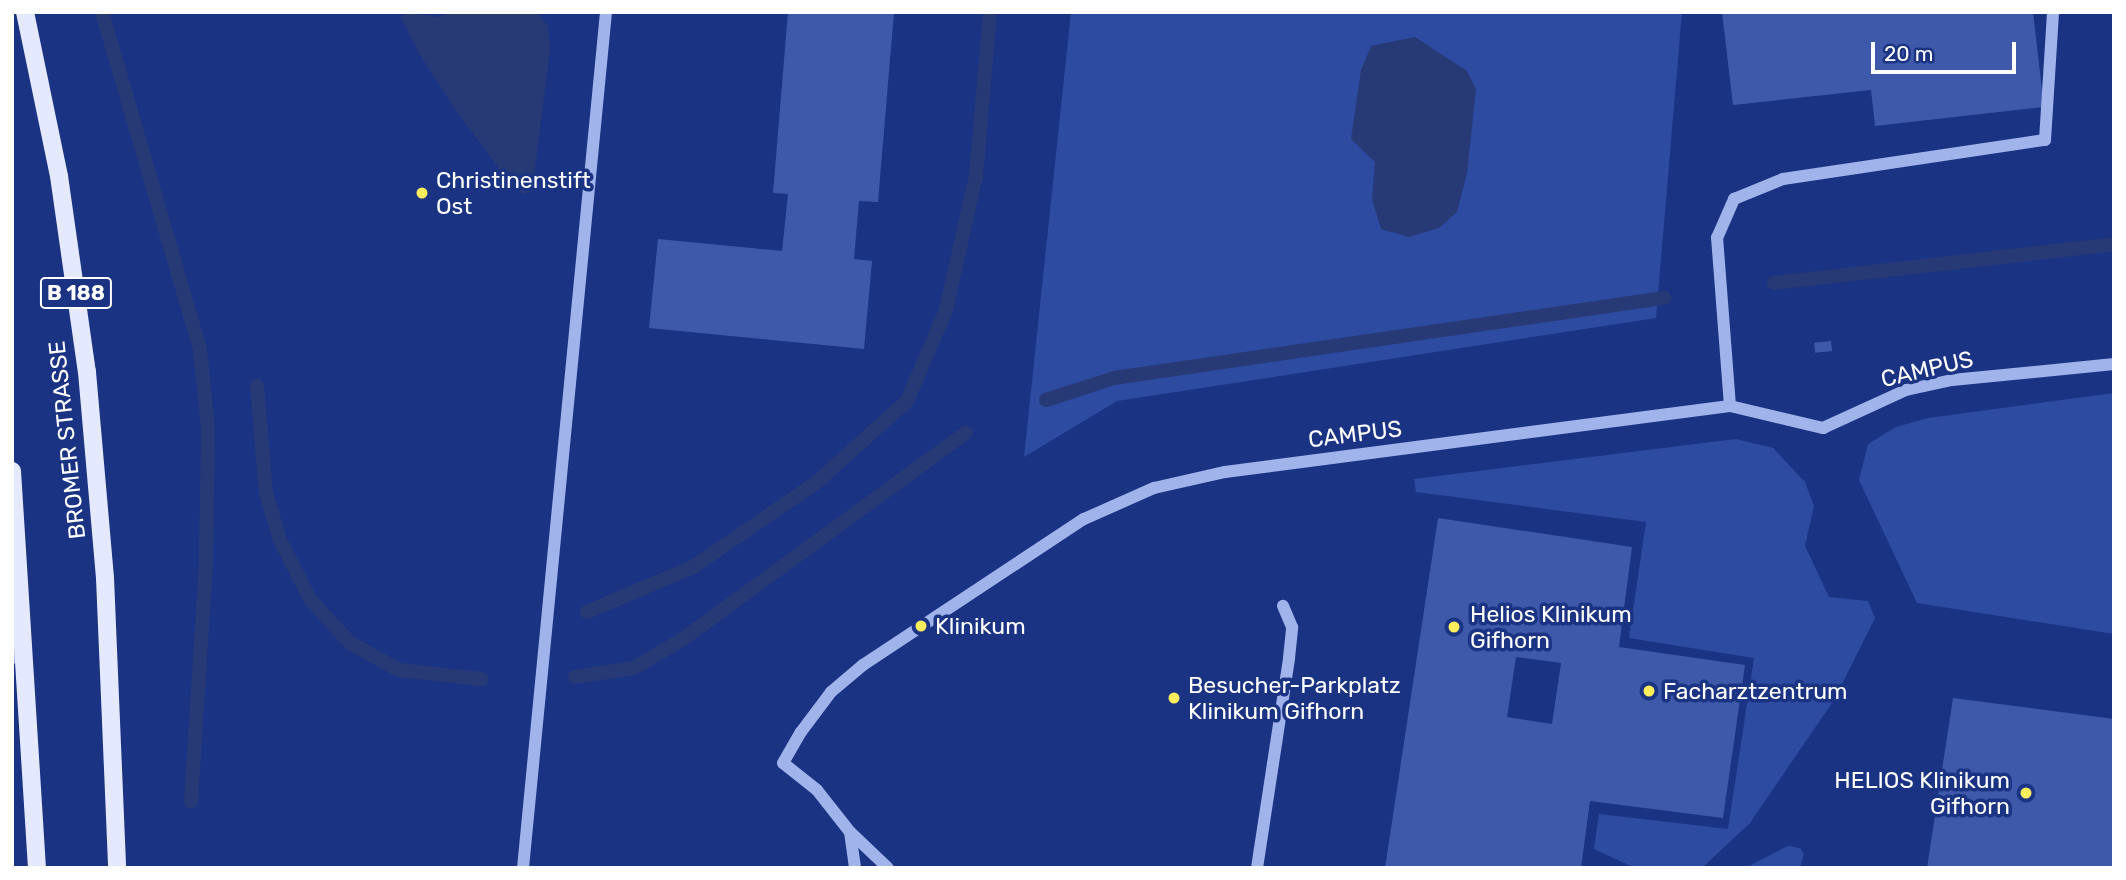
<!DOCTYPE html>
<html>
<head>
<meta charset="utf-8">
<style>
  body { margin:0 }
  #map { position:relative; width:2126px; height:880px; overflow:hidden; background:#1b3383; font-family:Rubik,sans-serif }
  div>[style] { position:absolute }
  .green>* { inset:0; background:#2e4ba2 }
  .water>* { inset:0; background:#283a75 }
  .stream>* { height:14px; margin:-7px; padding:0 7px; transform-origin:7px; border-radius:7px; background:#283a75 }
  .building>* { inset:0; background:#3f59aa; transform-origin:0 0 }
  .minor>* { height:12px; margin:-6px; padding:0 6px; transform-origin:6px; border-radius:6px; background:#a0b3eb }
  .major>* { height:18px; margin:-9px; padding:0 9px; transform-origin:9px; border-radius:9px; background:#e5e9ff }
  .dots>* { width:19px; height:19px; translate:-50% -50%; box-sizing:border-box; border:4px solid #1b3383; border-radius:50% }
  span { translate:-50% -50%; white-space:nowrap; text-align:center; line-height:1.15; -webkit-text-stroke:7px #1b3383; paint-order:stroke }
  .shield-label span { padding:2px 5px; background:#1b3383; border:2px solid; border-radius:5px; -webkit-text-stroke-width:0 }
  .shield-label { font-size:21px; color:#fff; font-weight:700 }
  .poi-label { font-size:23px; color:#fff }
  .left { translate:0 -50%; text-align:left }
  .right { translate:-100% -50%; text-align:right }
  .street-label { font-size:23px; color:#fff }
  .frame { position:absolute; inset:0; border:14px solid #fff; pointer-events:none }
  .scale { position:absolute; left:1871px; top:42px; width:145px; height:32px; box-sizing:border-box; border:4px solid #fff; border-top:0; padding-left:9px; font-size:21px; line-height:24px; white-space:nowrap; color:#fff; -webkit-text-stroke:5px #1b3383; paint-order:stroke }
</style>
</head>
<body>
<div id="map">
  <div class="green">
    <i style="clip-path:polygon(1071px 12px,1682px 12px,1656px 318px,1117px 401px,1024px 457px)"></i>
    <i style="clip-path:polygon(2114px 393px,2114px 634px,1917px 603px,1859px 480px,1868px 444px,1896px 427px,1928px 418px)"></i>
    <i style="clip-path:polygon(1736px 439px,1773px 448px,1805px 482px,1814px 506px,1805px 546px,1829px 597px,1868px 601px,1875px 618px,1834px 700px,1750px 823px,1702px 868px,1635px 868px,1594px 849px,1599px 814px,1728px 829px,1754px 658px,1629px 638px,1646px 522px,1416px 492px,1414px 479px)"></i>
    <i style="clip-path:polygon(1788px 846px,1800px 848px,1804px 854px,1800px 868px,1745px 868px)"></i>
  </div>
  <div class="water">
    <i style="clip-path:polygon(406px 12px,438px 17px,452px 12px,536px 12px,548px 26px,550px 49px,532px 192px,523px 194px,510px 183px,455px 109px,419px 53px,401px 17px)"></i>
    <i style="clip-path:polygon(1415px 37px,1467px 71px,1476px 89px,1467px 173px,1457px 212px,1439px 228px,1409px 237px,1381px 229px,1372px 199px,1375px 162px,1351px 139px,1361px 70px,1371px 46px)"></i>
  </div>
  <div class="stream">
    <i style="left:102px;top:12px;width:352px;rotate:73.8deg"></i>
    <i style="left:200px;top:350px;width:79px;rotate:84.2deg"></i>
    <i style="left:208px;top:429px;width:134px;rotate:90.9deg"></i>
    <i style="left:206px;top:563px;width:239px;rotate:93.6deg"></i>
    <i style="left:1774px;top:283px;width:342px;rotate:-6.5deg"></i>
    <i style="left:257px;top:386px;width:107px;rotate:85.2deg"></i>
    <i style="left:266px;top:493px;width:49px;rotate:73.4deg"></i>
    <i style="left:280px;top:540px;width:66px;rotate:63deg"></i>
    <i style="left:310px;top:599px;width:59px;rotate:47.7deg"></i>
    <i style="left:350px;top:643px;width:56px;rotate:28.9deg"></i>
    <i style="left:399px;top:670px;width:83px;rotate:6.2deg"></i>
    <i style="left:1046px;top:400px;width:71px;rotate:-17.9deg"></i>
    <i style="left:1114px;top:378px;width:556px;rotate:-8.28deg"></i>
    <i style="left:587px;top:612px;width:115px;rotate:-23deg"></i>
    <i style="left:693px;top:567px;width:150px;rotate:-34.4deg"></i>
    <i style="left:817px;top:482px;width:121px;rotate:-42deg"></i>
    <i style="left:907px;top:401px;width:99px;rotate:-66.8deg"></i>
    <i style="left:946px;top:310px;width:137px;rotate:-77.4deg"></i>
    <i style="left:976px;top:176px;width:165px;rotate:-85.1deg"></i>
    <i style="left:575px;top:677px;width:60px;rotate:-8.7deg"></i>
    <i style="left:634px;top:668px;width:57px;rotate:-30.6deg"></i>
    <i style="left:683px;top:639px;width:350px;rotate:-36.1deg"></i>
  </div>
  <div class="building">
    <i style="clip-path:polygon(788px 12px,894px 12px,878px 202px,859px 201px,854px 259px,872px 261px,864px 349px,649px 328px,658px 239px,782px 251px,788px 194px,773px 193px)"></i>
    <i style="clip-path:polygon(1722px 12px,2033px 12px,2044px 107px,1875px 126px,1871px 90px,1733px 105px)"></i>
    <i style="left:1831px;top:341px;width:10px;height:17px;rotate:84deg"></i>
    <i style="clip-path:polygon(evenodd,1438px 518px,1632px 547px,1619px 647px,1745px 665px,1723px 818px,1590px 801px,1581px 868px,1385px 868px,1438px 518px,1516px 657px,1561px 663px,1552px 724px,1507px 717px,1516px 657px)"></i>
    <i style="clip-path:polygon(1953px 698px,2114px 719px,2114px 868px,1927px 868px)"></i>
  </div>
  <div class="minor">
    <i style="left:1730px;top:406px;width:169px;rotate:-94.4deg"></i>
    <i style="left:1717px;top:238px;width:43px;rotate:-66.4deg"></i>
    <i style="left:1734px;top:199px;width:53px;rotate:-22.2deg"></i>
    <i style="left:1783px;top:179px;width:265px;rotate:-8.5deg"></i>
    <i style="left:2045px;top:140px;width:128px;rotate:-86.4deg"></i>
    <i style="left:12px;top:658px;width:21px;rotate:-71deg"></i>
    <i style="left:850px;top:832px;width:36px;rotate:82deg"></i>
    <i style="left:523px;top:868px;width:860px;rotate:-84.46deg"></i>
    <i style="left:888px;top:868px;width:52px;rotate:-136.5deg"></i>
    <i style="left:850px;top:832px;width:53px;rotate:-128.2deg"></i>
    <i style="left:817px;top:790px;width:43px;rotate:-141.5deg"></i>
    <i style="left:783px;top:763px;width:36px;rotate:-60deg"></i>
    <i style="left:801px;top:732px;width:50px;rotate:-53.1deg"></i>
    <i style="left:831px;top:692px;width:42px;rotate:-40.2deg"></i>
    <i style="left:863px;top:665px;width:265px;rotate:-33.5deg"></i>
    <i style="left:1084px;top:519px;width:77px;rotate:-23.9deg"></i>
    <i style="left:1154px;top:488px;width:73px;rotate:-12.7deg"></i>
    <i style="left:1225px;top:472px;width:509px;rotate:-7.45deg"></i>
    <i style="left:1730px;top:406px;width:96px;rotate:13.3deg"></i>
    <i style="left:1823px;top:428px;width:91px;rotate:-24.6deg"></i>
    <i style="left:1906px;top:390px;width:47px;rotate:-12.3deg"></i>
    <i style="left:1952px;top:380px;width:163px;rotate:-5.6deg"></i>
    <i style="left:1257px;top:868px;width:212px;rotate:-81.3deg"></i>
    <i style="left:1289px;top:658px;width:31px;rotate:-84deg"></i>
    <i style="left:1292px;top:627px;width:23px;rotate:-113deg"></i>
  </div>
  <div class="major">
    <i style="left:25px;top:12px;width:167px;rotate:78.3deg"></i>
    <i style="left:59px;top:176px;width:198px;rotate:81.9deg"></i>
    <i style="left:87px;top:372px;width:207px;rotate:85deg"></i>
    <i style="left:105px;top:578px;width:290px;rotate:87.6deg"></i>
    <i style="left:12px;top:471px;width:398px;rotate:86.4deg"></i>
  </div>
  <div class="dots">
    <i style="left:422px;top:193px;background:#fcee5d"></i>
    <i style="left:921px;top:626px;background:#fcee5d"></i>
    <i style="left:1454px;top:627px;background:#fcee5d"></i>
    <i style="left:1649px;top:691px;background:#fcee5d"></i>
    <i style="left:1174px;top:698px;background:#fcee5d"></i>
    <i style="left:2026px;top:793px;background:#fcee5d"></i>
  </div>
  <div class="shield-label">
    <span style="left:76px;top:293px">B 188</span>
  </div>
  <div class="poi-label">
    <span class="left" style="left:436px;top:193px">Christinenstift<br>Ost</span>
    <span class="left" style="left:1470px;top:627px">Helios Klinikum<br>Gifhorn</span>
    <span class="left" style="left:935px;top:626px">Klinikum</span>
    <span class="left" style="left:1188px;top:698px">Besucher-Parkplatz<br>Klinikum Gifhorn</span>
    <span class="left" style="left:1663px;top:691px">Facharztzentrum</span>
    <span class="right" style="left:2010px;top:793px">HELIOS Klinikum<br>Gifhorn</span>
  </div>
  <div class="street-label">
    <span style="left:1927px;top:369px;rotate:-13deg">CAMPUS</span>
    <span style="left:1355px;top:434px;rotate:-7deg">CAMPUS</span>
    <span style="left:67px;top:440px;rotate:-96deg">BROMER STRASSE</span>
  </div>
  <div class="frame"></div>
  <div class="scale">20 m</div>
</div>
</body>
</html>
